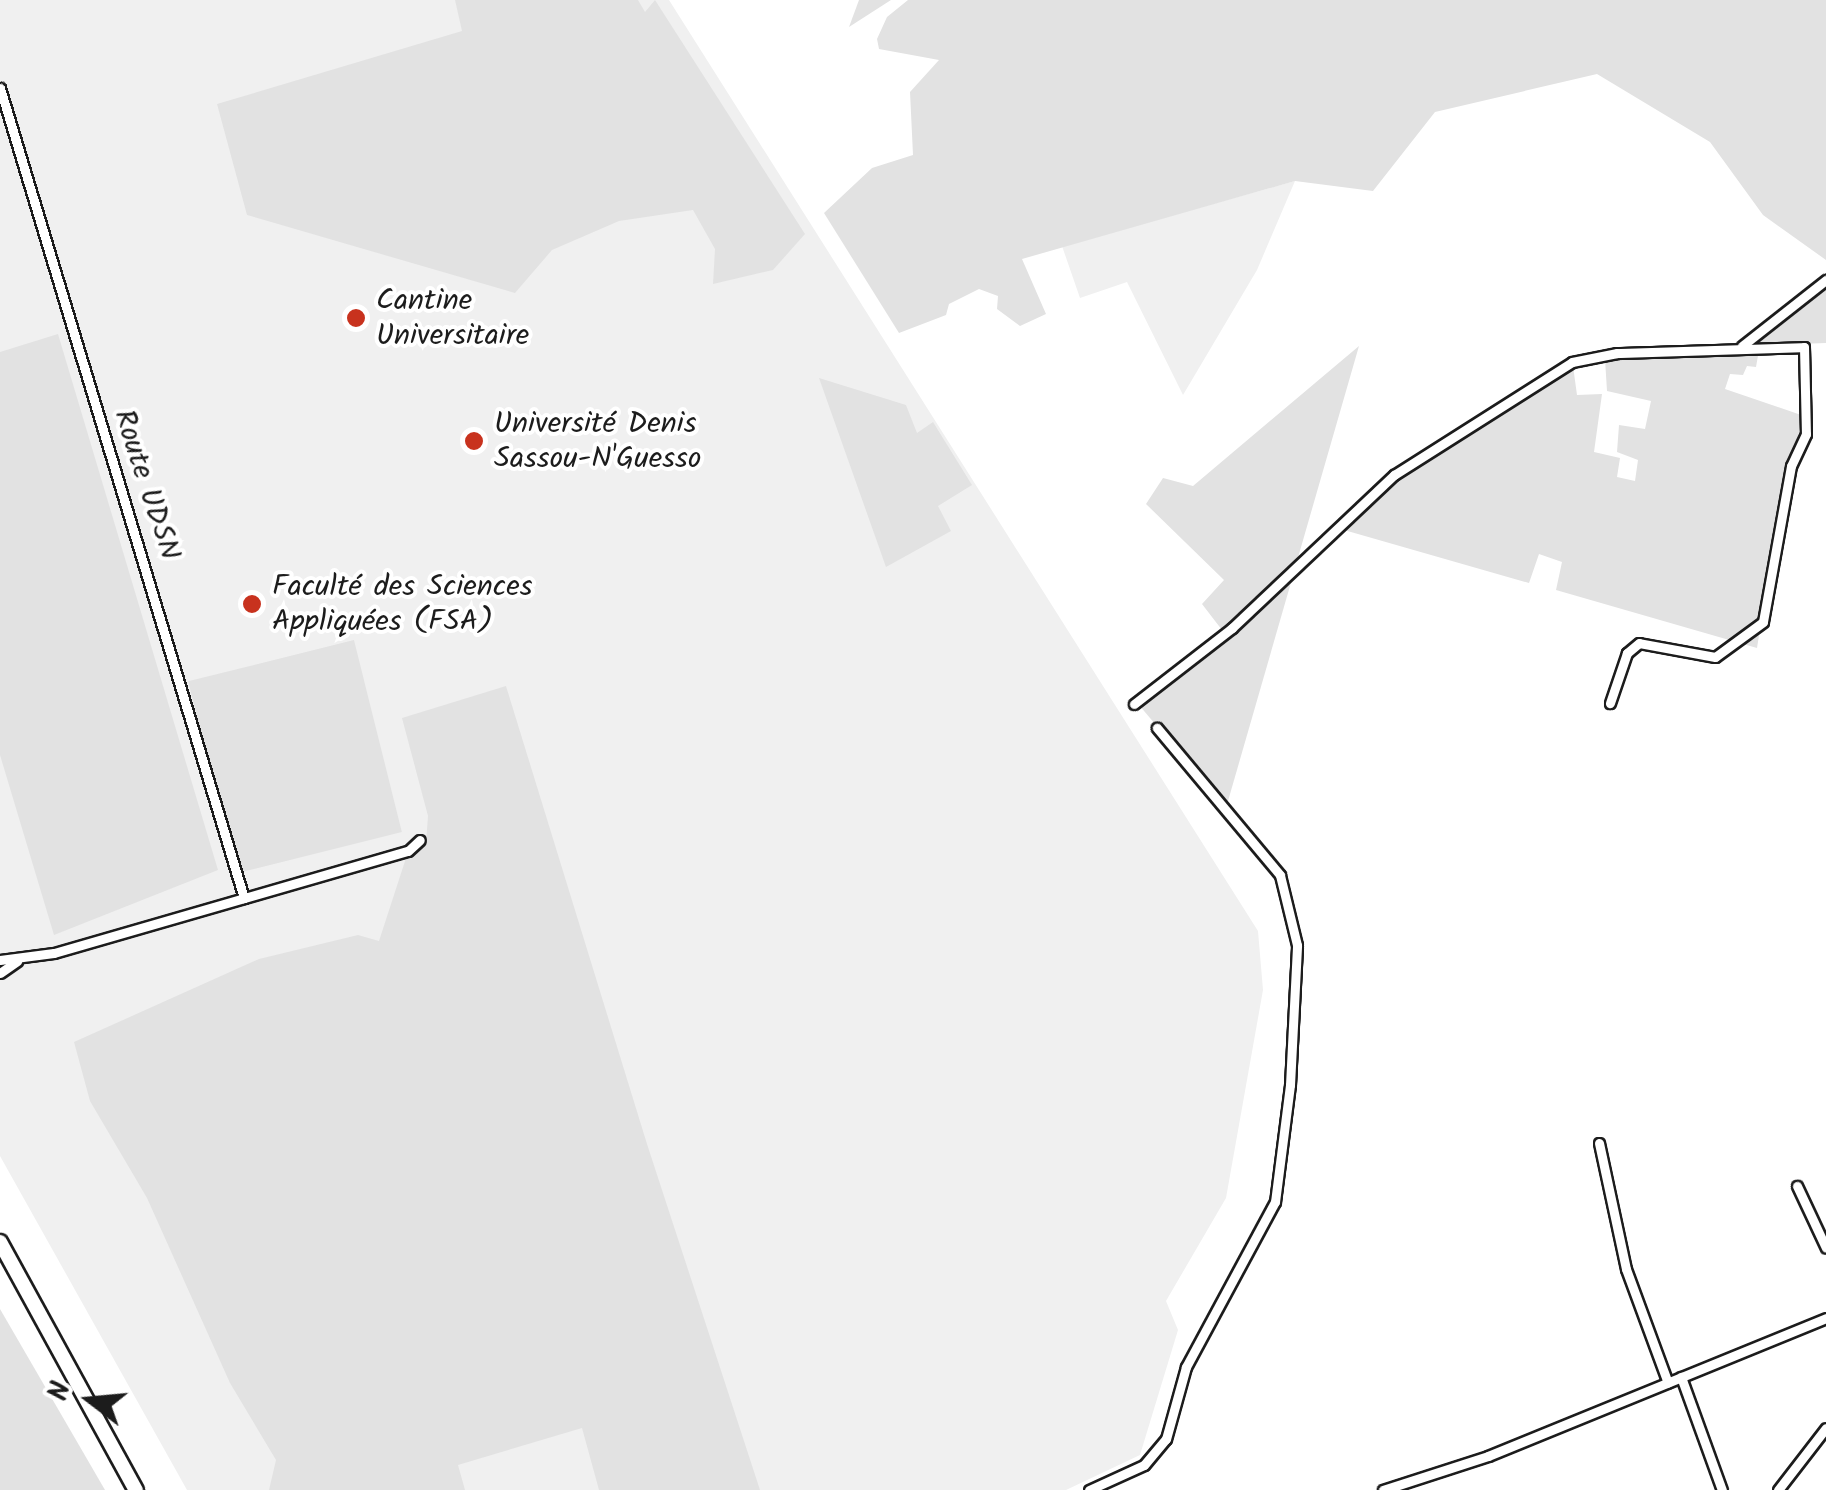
<!DOCTYPE html>
<html>
<head>
<meta charset="utf-8">
<style>
  body { margin:0 }
  #map { position:relative; width:1826px; height:1490px; overflow:hidden; background:#fff; font-family:Kalam,sans-serif }
  div>[style] { position:absolute }
  .built>* { inset:0; background:#f0f0f0 }
  .green>* { inset:0; background:#e2e2e2; transform-origin:0 0 }
  .roads { filter:drop-shadow(2px 0 #1c1c1c) drop-shadow(-2px 0 #1c1c1c) drop-shadow(0 2px #1c1c1c) drop-shadow(0 -2px #1c1c1c) }
  .street>* { height:9px; margin:-4.5px; padding:0 4.5px; transform-origin:4.5px; border-radius:4.5px; background:#fff }
  .primary>* { height:14px; margin:-7px; padding:0 7px; transform-origin:7px; border-radius:7px; background:#fff }
  .dots>* { width:28px; height:28px; translate:-50% -50%; box-sizing:border-box; border:5px solid #fff; border-radius:50% }
  span { translate:-50% -50%; white-space:nowrap; text-align:center; line-height:1.15; -webkit-text-stroke:8px #fff; paint-order:stroke }
  .poi-label { font-size:30px; color:#1c1c1c }
  .left { translate:0 -50%; text-align:left }
  .street-label { font-size:30px; color:#1c1c1c }
  .north { position:absolute; left:40px; top:1350px; width:100px; height:100px; -webkit-text-stroke:8px #fff; paint-order:stroke; rotate:286deg; font-size:28px; font-weight:700; line-height:40px; text-align:center; color:#1c1c1c }
  .north::after { content:''; display:block; margin:auto; width:35px; height:45px; background:#1c1c1c; clip-path:polygon(50% 0,100% 100%,50% 72%,0 100%) }
</style>
</head>
<body>
<div id="map">
  <div class="built">
    <i style="clip-path:polygon(0 0,669px 0,1258px 931px,1263px 990px,1226px 1198px,1166px 1301px,1178px 1330px,1140px 1455px,1066px 1490px,187px 1490px,0 1156px)"></i>
    <i style="clip-path:polygon(1295px 181px,1257px 270px,1183px 395px,1127px 282px,1080px 298px,1062px 246px)"></i>
  </div>
  <div class="green">
    <i style="clip-path:polygon(455px 0,638px 0,645px 12px,655px 0,805px 234px,773px 270px,713px 284px,715px 249px,693px 210px,619px 221px,552px 250px,515px 293px,247px 215px,217px 104px,462px 31px)"></i>
    <i style="clip-path:polygon(859px 0,891px 0,849px 27px)"></i>
    <i style="clip-path:polygon(908px 0,1826px 0,1826px 260px,1763px 215px,1710px 142px,1597px 74px,1435px 112px,1373px 191px,1295px 181px,1022px 259px,1046px 314px,1020px 326px,997px 309px,998px 296px,979px 289px,949px 304px,946px 315px,899px 333px,824px 213px,872px 168px,913px 155px,910px 92px,939px 60px,879px 49px,877px 39px,887px 17px)"></i>
    <i style="clip-path:polygon(1826px 282px,1826px 343px,1744px 346px)"></i>
    <i style="clip-path:polygon(58px 334px,218px 870px,54px 935px,0 755px,0 352px)"></i>
    <i style="clip-path:polygon(1359px 346px,1295px 568px,1222px 630px,1202px 604px,1224px 580px,1146px 504px,1163px 478px,1193px 486px)"></i>
    <i style="clip-path:polygon(1759px 350px,1756px 367px,1747px 366px,1743px 375px,1730px 374px,1725px 389px,1804px 416px,1783px 485px,1757px 648px,1556px 590px,1562px 562px,1539px 554px,1529px 583px,1344px 530px,1422px 459px,1573px 366px,1577px 395px,1602px 394px,1594px 452px,1620px 458px,1617px 477px,1635px 481px,1638px 460px,1617px 452px,1619px 425px,1645px 429px,1651px 401px,1607px 391px,1605px 359px)"></i>
    <i style="clip-path:polygon(819px 378px,906px 405px,917px 433px,933px 422px,972px 485px,938px 506px,951px 531px,886px 567px)"></i>
    <i style="clip-path:polygon(1292px 579px,1226px 808px,1139px 705px)"></i>
    <i style="left:354px;top:640px;width:198px;height:171px;rotate:76deg"></i>
    <i style="clip-path:polygon(506px 686px,647px 1144px,760px 1490px,599px 1490px,582px 1428px,458px 1465px,465px 1490px,269px 1490px,276px 1460px,230px 1383px,147px 1198px,90px 1101px,74px 1042px,259px 959px,358px 935px,379px 941px,406px 858px,426px 843px,428px 816px,402px 718px)"></i>
    <i style="clip-path:polygon(0 1309px,105px 1490px,0 1490px)"></i>
  </div>
  <div class="roads">
    <div class="street">
      <i style="left:0;top:88px;width:846px;rotate:73.24deg"></i>
      <i style="left:1742px;top:346px;width:107px;rotate:-38.2deg"></i>
      <i style="left:1134px;top:704px;width:124px;rotate:-37.8deg"></i>
      <i style="left:1232px;top:628px;width:223px;rotate:-43.4deg"></i>
      <i style="left:1394px;top:475px;width:211px;rotate:-32.4deg"></i>
      <i style="left:1572px;top:362px;width:46px;rotate:-11.3deg"></i>
      <i style="left:1617px;top:353px;width:187px;rotate:-1.8deg"></i>
      <i style="left:1804px;top:347px;width:87px;rotate:88.7deg"></i>
      <i style="left:1806px;top:434px;width:35px;rotate:115deg"></i>
      <i style="left:1791px;top:466px;width:158px;rotate:100.2deg"></i>
      <i style="left:1763px;top:622px;width:59px;rotate:143.9deg"></i>
      <i style="left:1715px;top:657px;width:77px;rotate:-169.6deg"></i>
      <i style="left:1639px;top:643px;width:16px;rotate:140deg"></i>
      <i style="left:1627px;top:653px;width:53px;rotate:108.8deg"></i>
      <i style="left:0;top:960px;width:54px;rotate:-7.4deg"></i>
      <i style="left:54px;top:953px;width:368px;rotate:-16.1deg"></i>
      <i style="left:408px;top:851px;width:16px;rotate:-43deg"></i>
      <i style="left:0;top:973px;width:21px;rotate:-35deg"></i>
      <i style="left:1599px;top:1143px;width:129px;rotate:77.9deg"></i>
      <i style="left:1626px;top:1269px;width:121px;rotate:69.8deg"></i>
      <i style="left:1797px;top:1186px;width:68px;rotate:64.9deg"></i>
      <i style="left:1681px;top:1377px;width:120px;rotate:70.1deg"></i>
      <i style="left:1089px;top:1490px;width:60px;rotate:-24.4deg"></i>
      <i style="left:1144px;top:1465px;width:34px;rotate:-50deg"></i>
      <i style="left:1166px;top:1439px;width:75px;rotate:-74.5deg"></i>
      <i style="left:1186px;top:1367px;width:187px;rotate:-61.7deg"></i>
      <i style="left:1275px;top:1202px;width:118px;rotate:-82.7deg"></i>
      <i style="left:1290px;top:1085px;width:140px;rotate:-87.1deg"></i>
      <i style="left:1297px;top:945px;width:72px;rotate:-103.7deg"></i>
      <i style="left:1280px;top:875px;width:192px;rotate:-129.9deg"></i>
      <i style="left:1383px;top:1490px;width:110px;rotate:-17.9deg"></i>
      <i style="left:1488px;top:1456px;width:365px;rotate:-22.2deg"></i>
      <i style="left:1778px;top:1490px;width:78px;rotate:-52.3deg"></i>
    </div>
    <div class="primary">
      <i style="left:0;top:1242px;width:283px;rotate:61.3deg"></i>
    </div>
  </div>
  <div class="dots">
    <i style="left:356px;top:318px;background:#c8321e"></i>
    <i style="left:474px;top:441px;background:#c8321e"></i>
    <i style="left:252px;top:604px;background:#c8321e"></i>
  </div>
  <div class="poi-label">
    <span class="left" style="left:376px;top:318px">Cantine<br>Universitaire</span>
    <span class="left" style="left:494px;top:441px">Université Denis<br>Sassou-N'Guesso</span>
    <span class="left" style="left:272px;top:604px">Faculté des Sciences<br>Appliquées (FSA)</span>
  </div>
  <div class="street-label">
    <span style="left:146px;top:485px;rotate:72deg">Route UDSN</span>
  </div>
  <div class="north">N</div>
</div>
</body>
</html>
